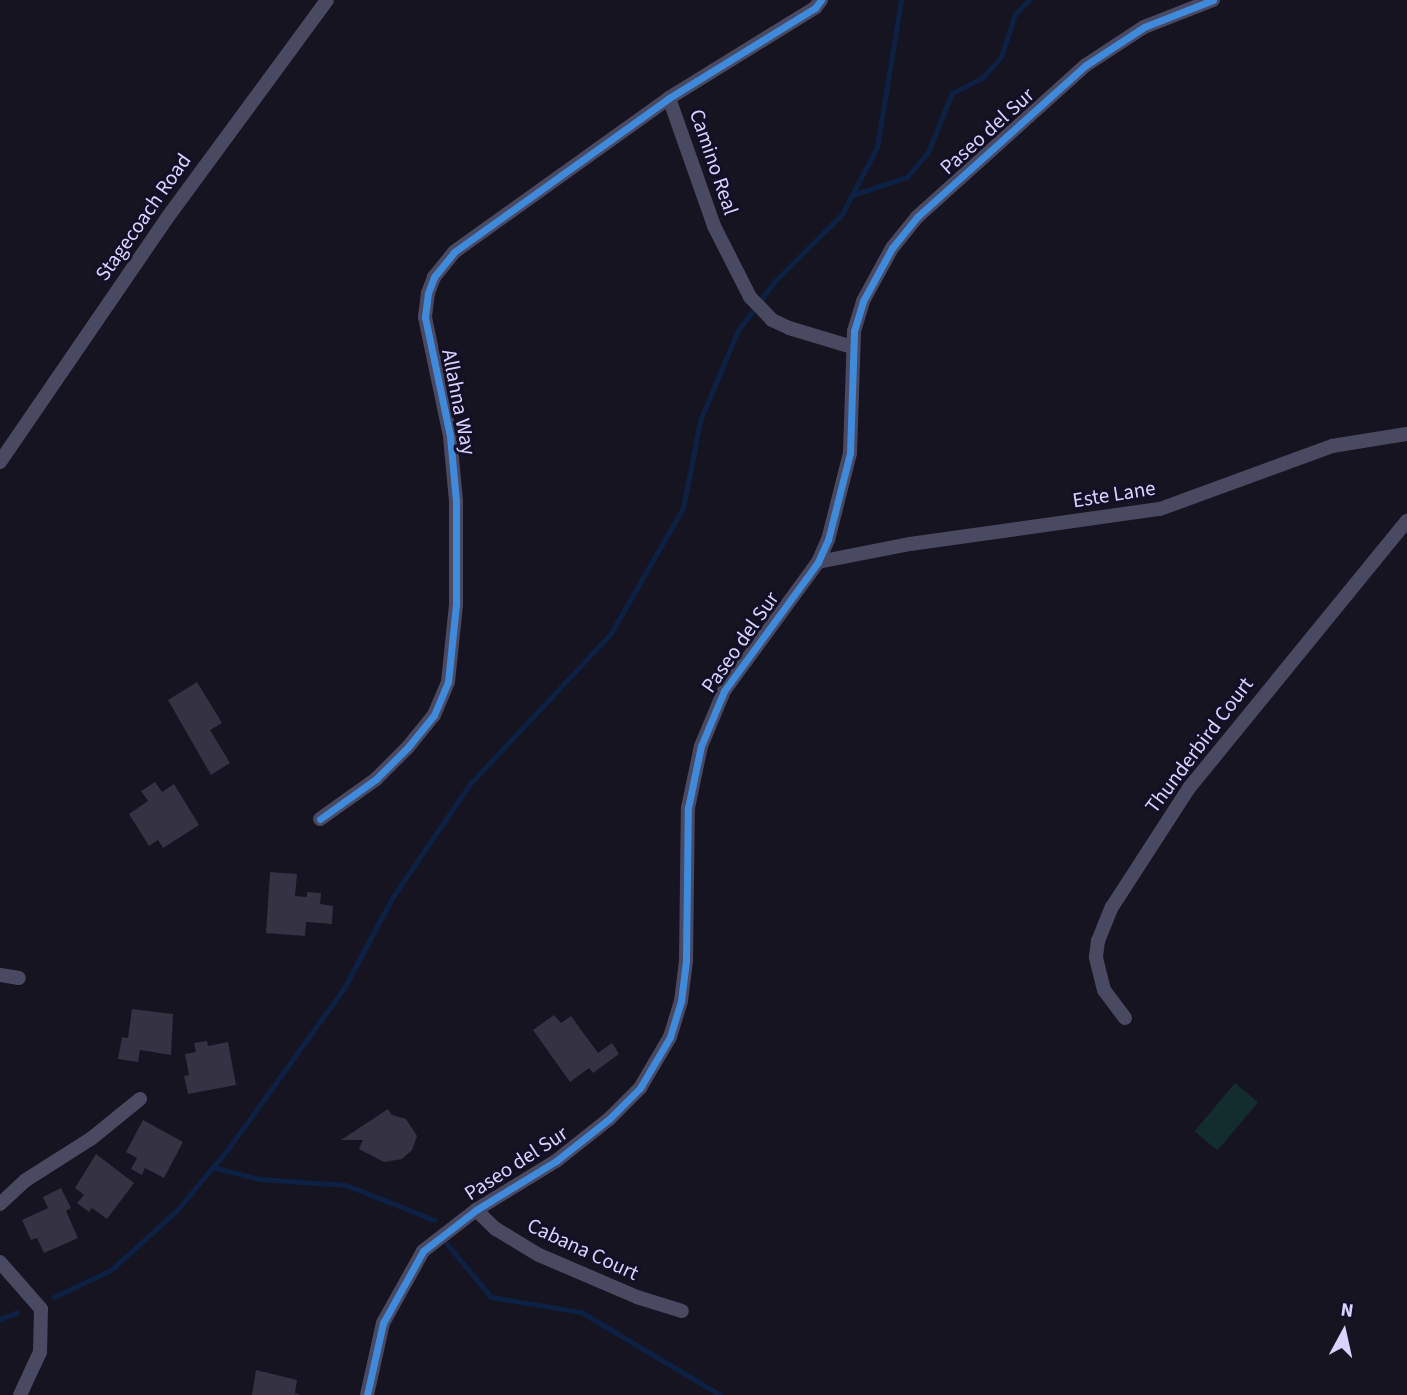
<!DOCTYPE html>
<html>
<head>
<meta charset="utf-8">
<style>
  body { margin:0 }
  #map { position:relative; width:1407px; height:1395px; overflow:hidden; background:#161421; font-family:"Source Sans 3",sans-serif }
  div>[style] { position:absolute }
  .green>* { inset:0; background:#132c2d; transform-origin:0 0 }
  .stream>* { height:5px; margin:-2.5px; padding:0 2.5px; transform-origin:2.5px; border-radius:2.5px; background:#0d2144 }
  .building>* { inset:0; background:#343243 }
  .minor>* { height:14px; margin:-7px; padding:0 7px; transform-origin:7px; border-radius:7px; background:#4a4962 }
  .cycleway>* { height:7px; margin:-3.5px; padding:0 3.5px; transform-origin:3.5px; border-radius:3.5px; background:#408adc }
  span { translate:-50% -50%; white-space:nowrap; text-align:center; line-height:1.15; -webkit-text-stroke:6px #130f26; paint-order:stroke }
  .street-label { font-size:21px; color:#d9d4ff }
  .north { position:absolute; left:1309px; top:1297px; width:70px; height:70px; -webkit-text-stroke:5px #130f26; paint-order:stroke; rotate:8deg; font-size:19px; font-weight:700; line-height:28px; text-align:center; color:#d9d4ff }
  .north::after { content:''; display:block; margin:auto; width:24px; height:32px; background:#d9d4ff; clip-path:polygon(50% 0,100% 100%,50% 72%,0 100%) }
</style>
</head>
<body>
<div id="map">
  <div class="green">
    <i style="left:1235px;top:1083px;width:30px;height:63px;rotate:40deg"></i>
  </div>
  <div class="stream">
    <i style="left:852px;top:195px;width:58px;rotate:-18.1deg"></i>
    <i style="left:907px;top:177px;width:33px;rotate:-50deg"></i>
    <i style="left:928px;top:152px;width:64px;rotate:-67.9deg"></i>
    <i style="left:952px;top:93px;width:35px;rotate:-27deg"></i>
    <i style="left:983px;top:77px;width:27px;rotate:-48deg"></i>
    <i style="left:1001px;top:57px;width:45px;rotate:-72deg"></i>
    <i style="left:1015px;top:14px;width:20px;rotate:-45deg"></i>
    <i style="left:212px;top:1167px;width:49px;rotate:14.3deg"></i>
    <i style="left:259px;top:1179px;width:87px;rotate:3.9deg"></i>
    <i style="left:346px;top:1185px;width:95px;rotate:21.7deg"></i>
    <i style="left:447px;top:1244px;width:69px;rotate:50.3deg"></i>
    <i style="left:491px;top:1297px;width:91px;rotate:9.5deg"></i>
    <i style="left:581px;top:1312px;width:162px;rotate:30.8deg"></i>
    <i style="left:54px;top:1297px;width:63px;rotate:-25.3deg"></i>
    <i style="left:111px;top:1270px;width:89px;rotate:-42.3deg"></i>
    <i style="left:177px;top:1210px;width:80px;rotate:-50.1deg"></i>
    <i style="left:228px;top:1149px;width:198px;rotate:-54.2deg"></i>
    <i style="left:344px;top:988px;width:102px;rotate:-61.9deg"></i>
    <i style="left:392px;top:898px;width:137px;rotate:-55.7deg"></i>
    <i style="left:469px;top:785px;width:208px;rotate:-46.9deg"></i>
    <i style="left:611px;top:633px;width:144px;rotate:-60.1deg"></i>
    <i style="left:683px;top:508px;width:89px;rotate:-78.9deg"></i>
    <i style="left:700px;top:421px;width:96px;rotate:-67.4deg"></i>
    <i style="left:737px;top:332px;width:62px;rotate:-53.5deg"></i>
    <i style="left:774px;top:282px;width:96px;rotate:-45deg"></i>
    <i style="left:842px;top:214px;width:76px;rotate:-62.4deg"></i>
    <i style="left:877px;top:147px;width:149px;rotate:-80.7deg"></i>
    <i style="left:0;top:1319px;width:18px;rotate:-22deg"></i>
  </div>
  <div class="building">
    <i style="clip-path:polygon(197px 682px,222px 723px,210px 730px,230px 763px,211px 775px,168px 700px)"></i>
    <i style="clip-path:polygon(155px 782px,162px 792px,174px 784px,199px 825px,163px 848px,158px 840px,149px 846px,129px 814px,148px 801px,141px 791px)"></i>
    <i style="clip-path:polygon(270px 872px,297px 874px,295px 896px,307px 897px,307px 892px,321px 893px,320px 904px,333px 906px,332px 924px,306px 922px,305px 936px,266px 933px)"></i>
    <i style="clip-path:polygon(132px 1009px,173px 1014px,171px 1055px,140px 1050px,138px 1062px,118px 1059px,122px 1037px,128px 1038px)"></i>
    <i style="clip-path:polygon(554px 1015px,561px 1023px,571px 1016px,598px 1053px,612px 1043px,619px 1054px,593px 1073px,589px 1068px,570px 1082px,533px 1030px)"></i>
    <i style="clip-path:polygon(207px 1041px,208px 1046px,228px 1042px,236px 1085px,188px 1094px,184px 1076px,189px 1075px,185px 1054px,196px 1052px,194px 1043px)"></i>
    <i style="clip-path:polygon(388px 1109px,392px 1115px,406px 1119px,417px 1136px,412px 1150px,402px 1159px,384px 1162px,359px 1149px,363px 1140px,341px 1140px)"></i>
    <i style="clip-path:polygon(143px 1120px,183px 1142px,164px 1178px,145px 1168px,142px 1175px,131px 1169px,137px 1158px,126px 1152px)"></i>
    <i style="clip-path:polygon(96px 1154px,134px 1183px,107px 1219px,92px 1208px,89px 1212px,77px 1203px,84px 1195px,75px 1188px)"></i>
    <i style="clip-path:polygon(61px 1188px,71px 1208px,66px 1211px,78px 1238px,44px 1253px,37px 1238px,31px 1240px,22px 1220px,48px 1208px,43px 1197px)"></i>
    <i style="clip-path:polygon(256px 1370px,297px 1380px,295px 1393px,300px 1395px,252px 1395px)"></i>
  </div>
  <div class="minor">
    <i style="left:669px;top:98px;width:136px;rotate:70.6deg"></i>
    <i style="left:714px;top:226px;width:80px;rotate:63.1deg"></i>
    <i style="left:750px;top:297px;width:32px;rotate:46deg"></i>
    <i style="left:772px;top:320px;width:19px;rotate:25deg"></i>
    <i style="left:789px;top:328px;width:66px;rotate:16.8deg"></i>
    <i style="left:0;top:462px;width:296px;rotate:-55.6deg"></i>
    <i style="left:167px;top:218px;width:270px;rotate:-53.7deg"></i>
    <i style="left:818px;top:562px;width:94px;rotate:-11.1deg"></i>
    <i style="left:910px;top:544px;width:252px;rotate:-8deg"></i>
    <i style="left:1160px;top:509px;width:183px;rotate:-20.1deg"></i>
    <i style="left:1332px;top:446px;width:76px;rotate:-9.1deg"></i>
    <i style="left:320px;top:819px;width:69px;rotate:-35.5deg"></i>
    <i style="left:376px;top:779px;width:45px;rotate:-45deg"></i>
    <i style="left:408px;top:747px;width:41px;rotate:-50.9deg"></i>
    <i style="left:434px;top:715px;width:36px;rotate:-67deg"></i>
    <i style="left:448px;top:682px;width:78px;rotate:-84.1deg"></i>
    <i style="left:456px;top:604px;width:103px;rotate:-90deg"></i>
    <i style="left:456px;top:501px;width:65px;rotate:-95.3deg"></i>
    <i style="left:450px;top:436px;width:122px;rotate:-101.9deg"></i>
    <i style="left:425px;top:317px;width:24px;rotate:-83deg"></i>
    <i style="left:428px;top:293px;width:17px;rotate:-69deg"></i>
    <i style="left:434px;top:277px;width:32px;rotate:-51deg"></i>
    <i style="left:454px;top:252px;width:264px;rotate:-35.6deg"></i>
    <i style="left:669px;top:98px;width:172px;rotate:-31.7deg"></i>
    <i style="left:815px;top:8px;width:10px;rotate:-53deg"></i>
    <i style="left:0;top:975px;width:19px;rotate:9deg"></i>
    <i style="left:1125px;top:1018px;width:35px;rotate:-127deg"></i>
    <i style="left:1104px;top:990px;width:34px;rotate:-104deg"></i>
    <i style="left:1096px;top:957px;width:16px;rotate:-83deg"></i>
    <i style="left:1098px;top:941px;width:37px;rotate:-68deg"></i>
    <i style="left:1112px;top:907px;width:142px;rotate:-57.1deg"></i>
    <i style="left:1189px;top:788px;width:345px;rotate:-50.8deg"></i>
    <i style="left:0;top:1204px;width:35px;rotate:-43deg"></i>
    <i style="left:26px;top:1180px;width:78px;rotate:-32.5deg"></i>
    <i style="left:92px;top:1138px;width:62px;rotate:-39.1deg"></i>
    <i style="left:476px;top:1210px;width:28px;rotate:44deg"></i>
    <i style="left:496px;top:1229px;width:50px;rotate:31.2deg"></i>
    <i style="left:539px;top:1255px;width:107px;rotate:23.2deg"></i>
    <i style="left:637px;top:1297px;width:47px;rotate:17.3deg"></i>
    <i style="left:0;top:1262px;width:62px;rotate:48.9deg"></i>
    <i style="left:41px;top:1309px;width:43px;rotate:91.3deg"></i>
    <i style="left:40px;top:1352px;width:47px;rotate:114.9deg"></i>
    <i style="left:367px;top:1395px;width:74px;rotate:-77.5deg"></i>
    <i style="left:383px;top:1323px;width:82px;rotate:-60.9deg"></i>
    <i style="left:423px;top:1251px;width:67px;rotate:-37.7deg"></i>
    <i style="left:476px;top:1210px;width:94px;rotate:-31.5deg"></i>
    <i style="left:556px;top:1161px;width:68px;rotate:-38.4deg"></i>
    <i style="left:609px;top:1119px;width:44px;rotate:-45deg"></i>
    <i style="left:640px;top:1088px;width:59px;rotate:-59.5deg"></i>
    <i style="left:670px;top:1037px;width:38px;rotate:-73deg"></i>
    <i style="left:681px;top:1001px;width:40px;rotate:-82.9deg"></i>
    <i style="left:686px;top:961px;width:153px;rotate:-89.3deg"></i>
    <i style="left:688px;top:808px;width:63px;rotate:-78.2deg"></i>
    <i style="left:701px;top:746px;width:60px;rotate:-67.3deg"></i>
    <i style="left:724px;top:691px;width:160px;rotate:-53.9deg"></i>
    <i style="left:818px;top:562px;width:24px;rotate:-66deg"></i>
    <i style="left:828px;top:540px;width:90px;rotate:-75.8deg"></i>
    <i style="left:850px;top:453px;width:122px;rotate:-88.1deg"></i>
    <i style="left:854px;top:331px;width:31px;rotate:-73deg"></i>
    <i style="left:863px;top:301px;width:60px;rotate:-61.3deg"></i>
    <i style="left:892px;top:248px;width:40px;rotate:-51deg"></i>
    <i style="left:917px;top:217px;width:227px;rotate:-42deg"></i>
    <i style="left:1086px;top:65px;width:69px;rotate:-33.2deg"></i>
    <i style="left:1144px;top:27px;width:74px;rotate:-21.4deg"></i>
  </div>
  <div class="cycleway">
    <i style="left:320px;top:819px;width:69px;rotate:-35.5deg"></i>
    <i style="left:376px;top:779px;width:45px;rotate:-45deg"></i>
    <i style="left:408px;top:747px;width:41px;rotate:-50.9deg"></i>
    <i style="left:434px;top:715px;width:36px;rotate:-67deg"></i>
    <i style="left:448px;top:682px;width:78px;rotate:-84.1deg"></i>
    <i style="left:456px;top:604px;width:103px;rotate:-90deg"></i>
    <i style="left:456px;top:501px;width:65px;rotate:-95.3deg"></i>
    <i style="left:450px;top:436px;width:122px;rotate:-101.9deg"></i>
    <i style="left:425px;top:317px;width:24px;rotate:-83deg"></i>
    <i style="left:428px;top:293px;width:17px;rotate:-69deg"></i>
    <i style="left:434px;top:277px;width:32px;rotate:-51deg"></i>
    <i style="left:454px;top:252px;width:264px;rotate:-35.6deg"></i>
    <i style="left:669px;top:98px;width:172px;rotate:-31.7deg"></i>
    <i style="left:815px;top:8px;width:10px;rotate:-53deg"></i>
    <i style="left:367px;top:1395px;width:74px;rotate:-77.5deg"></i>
    <i style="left:383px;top:1323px;width:82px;rotate:-60.9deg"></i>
    <i style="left:423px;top:1251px;width:67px;rotate:-37.7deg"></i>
    <i style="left:476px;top:1210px;width:94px;rotate:-31.5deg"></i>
    <i style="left:556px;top:1161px;width:68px;rotate:-38.4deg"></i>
    <i style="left:609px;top:1119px;width:44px;rotate:-45deg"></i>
    <i style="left:640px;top:1088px;width:59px;rotate:-59.5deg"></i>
    <i style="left:670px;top:1037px;width:38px;rotate:-73deg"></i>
    <i style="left:681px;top:1001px;width:40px;rotate:-82.9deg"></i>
    <i style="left:686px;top:961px;width:153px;rotate:-89.3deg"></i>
    <i style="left:688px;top:808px;width:63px;rotate:-78.2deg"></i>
    <i style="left:701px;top:746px;width:60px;rotate:-67.3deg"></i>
    <i style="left:724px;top:691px;width:160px;rotate:-53.9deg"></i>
    <i style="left:818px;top:562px;width:24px;rotate:-66deg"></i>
    <i style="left:828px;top:540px;width:90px;rotate:-75.8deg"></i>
    <i style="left:850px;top:453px;width:122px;rotate:-88.1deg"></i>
    <i style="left:854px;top:331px;width:31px;rotate:-73deg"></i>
    <i style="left:863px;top:301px;width:60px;rotate:-61.3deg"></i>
    <i style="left:892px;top:248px;width:40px;rotate:-51deg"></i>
    <i style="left:917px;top:217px;width:227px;rotate:-42deg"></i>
    <i style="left:1086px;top:65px;width:69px;rotate:-33.2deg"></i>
    <i style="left:1144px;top:27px;width:74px;rotate:-21.4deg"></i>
  </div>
  <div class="street-label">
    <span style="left:987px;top:131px;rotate:-42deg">Paseo del Sur</span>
    <span style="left:714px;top:162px;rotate:71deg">Camino Real</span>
    <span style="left:143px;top:217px;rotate:-55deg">Stagecoach Road</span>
    <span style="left:459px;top:402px;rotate:79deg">Allahna Way</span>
    <span style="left:1114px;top:494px;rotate:-9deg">Este Lane</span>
    <span style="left:740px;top:642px;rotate:-55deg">Paseo del Sur</span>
    <span style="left:1199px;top:745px;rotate:-53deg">Thunderbird Court</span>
    <span style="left:516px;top:1163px;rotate:-33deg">Paseo del Sur</span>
    <span style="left:583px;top:1249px;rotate:25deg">Cabana Court</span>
  </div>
  <div class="north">N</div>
</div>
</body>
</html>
